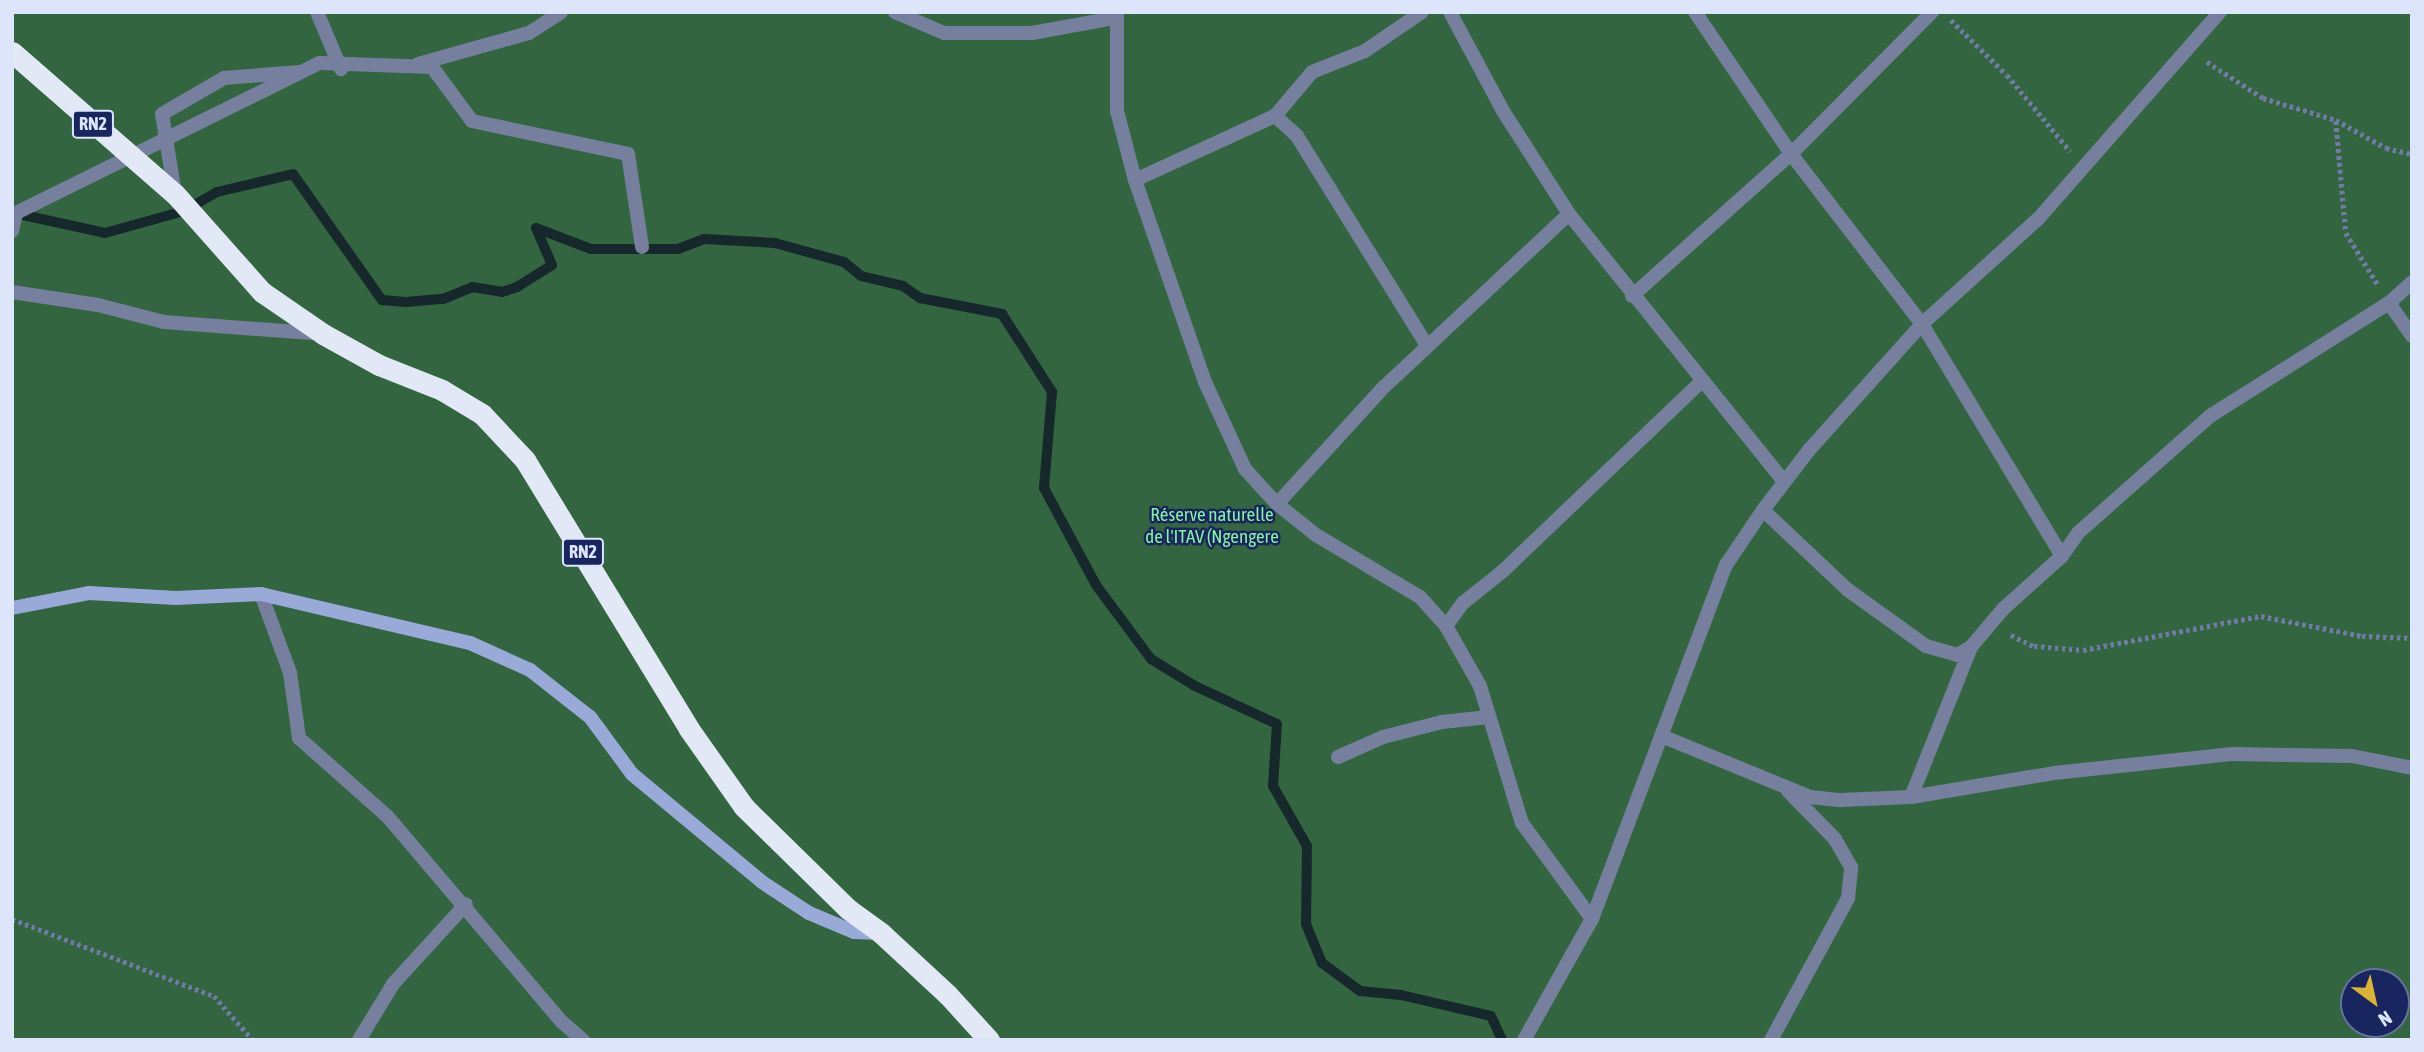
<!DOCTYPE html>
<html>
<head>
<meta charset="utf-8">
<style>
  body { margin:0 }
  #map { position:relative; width:2424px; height:1052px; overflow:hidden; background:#22306b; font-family:"Asap Condensed",sans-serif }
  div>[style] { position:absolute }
  .green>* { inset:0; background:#336640 }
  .stream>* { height:10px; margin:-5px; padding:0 5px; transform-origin:5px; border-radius:5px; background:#16282b }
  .path>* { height:4.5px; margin-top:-2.25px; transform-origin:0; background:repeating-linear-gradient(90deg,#707ba7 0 3.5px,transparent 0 7px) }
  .lane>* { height:14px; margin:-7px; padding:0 7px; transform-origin:7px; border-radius:7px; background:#76809e }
  .street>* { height:14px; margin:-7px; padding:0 7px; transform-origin:7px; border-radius:7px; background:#76809e }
  .secondary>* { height:14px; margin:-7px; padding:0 7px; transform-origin:7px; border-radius:7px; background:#99a9d8 }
  .highway>* { height:21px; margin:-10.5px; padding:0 10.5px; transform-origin:10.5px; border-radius:10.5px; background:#e2e8f6 }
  span { translate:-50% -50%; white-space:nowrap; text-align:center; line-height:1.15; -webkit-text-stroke:5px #19255f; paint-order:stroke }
  .shield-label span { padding:2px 5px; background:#19255f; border:2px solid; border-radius:5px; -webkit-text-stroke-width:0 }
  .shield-label { font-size:18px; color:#dde5fb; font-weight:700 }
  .park-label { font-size:19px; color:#86f19f }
  .frame { position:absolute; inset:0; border:14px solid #dde5fb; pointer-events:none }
  .north { position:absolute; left:2340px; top:968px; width:70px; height:70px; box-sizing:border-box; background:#19255f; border:2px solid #67729d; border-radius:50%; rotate:147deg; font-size:19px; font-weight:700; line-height:28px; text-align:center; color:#dde5fb }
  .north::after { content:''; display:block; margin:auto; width:24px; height:32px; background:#dbb233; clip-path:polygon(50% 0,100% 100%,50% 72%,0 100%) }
</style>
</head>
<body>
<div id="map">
  <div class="green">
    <i style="clip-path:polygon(evenodd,12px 12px,2412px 12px,2412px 1040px,12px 1040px,12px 12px,2354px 982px,2396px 982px,2396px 1024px,2354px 1024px,2354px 982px)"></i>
  </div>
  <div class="stream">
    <i style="left:14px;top:213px;width:93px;rotate:12.4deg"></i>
    <i style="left:105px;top:233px;width:82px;rotate:-15.6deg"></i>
    <i style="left:184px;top:211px;width:38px;rotate:-30deg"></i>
    <i style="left:217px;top:192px;width:78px;rotate:-13.3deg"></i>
    <i style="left:293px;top:174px;width:154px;rotate:54.8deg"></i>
    <i style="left:382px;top:300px;width:24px;rotate:5deg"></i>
    <i style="left:406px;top:302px;width:37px;rotate:-5deg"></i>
    <i style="left:443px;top:299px;width:31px;rotate:-22deg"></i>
    <i style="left:472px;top:287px;width:30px;rotate:9deg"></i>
    <i style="left:502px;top:292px;width:16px;rotate:-18deg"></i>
    <i style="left:517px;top:287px;width:41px;rotate:-32.2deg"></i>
    <i style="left:552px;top:265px;width:40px;rotate:-113.4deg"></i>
    <i style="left:536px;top:228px;width:59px;rotate:20.9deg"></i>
    <i style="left:591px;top:249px;width:87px"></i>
    <i style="left:678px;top:249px;width:28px;rotate:-21deg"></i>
    <i style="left:704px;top:239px;width:71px;rotate:3.2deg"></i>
    <i style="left:775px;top:243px;width:72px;rotate:15.4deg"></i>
    <i style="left:844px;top:262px;width:22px;rotate:39deg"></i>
    <i style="left:861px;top:276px;width:43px;rotate:13.4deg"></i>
    <i style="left:903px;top:286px;width:21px;rotate:35deg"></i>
    <i style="left:920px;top:298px;width:84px;rotate:11deg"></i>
    <i style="left:1002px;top:314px;width:93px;rotate:57.3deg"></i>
    <i style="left:1052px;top:392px;width:96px;rotate:94.8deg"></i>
    <i style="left:1044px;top:488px;width:110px;rotate:61.8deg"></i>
    <i style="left:1096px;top:585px;width:92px;rotate:53.4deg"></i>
    <i style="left:1151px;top:659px;width:52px;rotate:31.5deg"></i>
    <i style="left:1195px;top:686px;width:90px;rotate:24.9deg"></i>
    <i style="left:1277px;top:724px;width:62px;rotate:93.7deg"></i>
    <i style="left:1273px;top:786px;width:69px;rotate:60.5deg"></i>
    <i style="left:1307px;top:846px;width:78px;rotate:90.7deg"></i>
    <i style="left:1306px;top:924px;width:42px;rotate:67.7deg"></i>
    <i style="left:1322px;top:963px;width:47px;rotate:36.4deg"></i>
    <i style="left:1360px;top:991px;width:41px;rotate:5.6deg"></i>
    <i style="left:1401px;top:995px;width:92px;rotate:13.1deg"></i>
    <i style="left:1491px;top:1016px;width:26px;rotate:65deg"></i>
  </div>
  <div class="path">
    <i style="left:1951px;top:20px;width:78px;rotate:44.5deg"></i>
    <i style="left:2007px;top:75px;width:99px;rotate:50.3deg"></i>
    <i style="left:2207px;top:62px;width:67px;rotate:32.7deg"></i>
    <i style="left:2263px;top:98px;width:76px;rotate:16.8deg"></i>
    <i style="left:2336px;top:120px;width:57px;rotate:29.2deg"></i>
    <i style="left:2386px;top:148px;width:27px;rotate:13deg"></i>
    <i style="left:2336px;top:121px;width:112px;rotate:84.9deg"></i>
    <i style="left:2346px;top:233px;width:61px;rotate:58.4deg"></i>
    <i style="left:2011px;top:635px;width:25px;rotate:26deg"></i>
    <i style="left:2034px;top:646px;width:49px;rotate:4.7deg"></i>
    <i style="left:2083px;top:650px;width:181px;rotate:-10.8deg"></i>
    <i style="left:2261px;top:616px;width:103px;rotate:11.2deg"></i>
    <i style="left:2362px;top:636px;width:50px;rotate:2.3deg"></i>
    <i style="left:12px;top:919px;width:216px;rotate:20.9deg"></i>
    <i style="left:214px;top:996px;width:59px;rotate:48.4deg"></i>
  </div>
  <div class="lane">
    <i style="left:1275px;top:116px;width:30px;rotate:42deg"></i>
    <i style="left:1297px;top:136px;width:247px;rotate:58.2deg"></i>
  </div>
  <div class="street">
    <i style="left:317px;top:12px;width:62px;rotate:67.2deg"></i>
    <i style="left:895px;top:12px;width:53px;rotate:23.2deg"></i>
    <i style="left:944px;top:33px;width:88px"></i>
    <i style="left:1032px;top:33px;width:83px;rotate:-10.4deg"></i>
    <i style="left:1117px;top:12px;width:99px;rotate:90deg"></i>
    <i style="left:1117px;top:111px;width:71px;rotate:75.4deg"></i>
    <i style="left:1135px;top:180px;width:214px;rotate:70.9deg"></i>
    <i style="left:1205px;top:382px;width:96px;rotate:65.3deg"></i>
    <i style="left:1245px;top:469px;width:47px;rotate:47.6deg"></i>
    <i style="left:1277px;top:504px;width:50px;rotate:38.5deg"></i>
    <i style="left:1316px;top:535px;width:121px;rotate:30.8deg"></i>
    <i style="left:1420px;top:597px;width:39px;rotate:48deg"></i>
    <i style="left:1446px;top:626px;width:69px;rotate:60.5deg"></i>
    <i style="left:1480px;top:686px;width:143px;rotate:73deg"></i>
    <i style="left:1522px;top:823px;width:119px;rotate:53.9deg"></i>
    <i style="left:1450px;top:12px;width:112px;rotate:61.8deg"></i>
    <i style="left:1503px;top:111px;width:122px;rotate:57.3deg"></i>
    <i style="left:1569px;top:214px;width:343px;rotate:51.2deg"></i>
    <i style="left:1695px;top:12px;width:171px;rotate:55.9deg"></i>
    <i style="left:1791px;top:154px;width:215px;rotate:52.4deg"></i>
    <i style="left:1922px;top:324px;width:271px;rotate:58.9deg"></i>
    <i style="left:418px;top:64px;width:115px;rotate:-15.6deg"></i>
    <i style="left:529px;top:33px;width:38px;rotate:-33deg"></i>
    <i style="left:1135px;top:180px;width:154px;rotate:-24.6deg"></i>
    <i style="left:1275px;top:116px;width:57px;rotate:-49.9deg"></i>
    <i style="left:1312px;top:72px;width:57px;rotate:-21.6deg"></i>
    <i style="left:1365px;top:51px;width:69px;rotate:-34.4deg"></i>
    <i style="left:175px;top:194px;width:81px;rotate:-99.2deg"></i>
    <i style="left:162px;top:114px;width:72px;rotate:-30.1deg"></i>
    <i style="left:224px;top:78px;width:76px;rotate:-4.5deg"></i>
    <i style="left:12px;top:231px;width:18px;rotate:-77deg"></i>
    <i style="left:16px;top:213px;width:339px;rotate:-26.3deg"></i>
    <i style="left:320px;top:63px;width:112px;rotate:2deg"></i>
    <i style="left:432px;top:67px;width:67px;rotate:53.5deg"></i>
    <i style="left:472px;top:121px;width:159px;rotate:11.9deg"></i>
    <i style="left:628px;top:154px;width:94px;rotate:81.4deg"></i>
    <i style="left:12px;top:292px;width:87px;rotate:8.6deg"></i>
    <i style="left:98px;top:305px;width:68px;rotate:14.4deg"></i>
    <i style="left:164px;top:322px;width:158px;rotate:4.3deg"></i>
    <i style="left:1632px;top:296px;width:213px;rotate:-41.8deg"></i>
    <i style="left:1791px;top:154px;width:200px;rotate:-45.2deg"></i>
    <i style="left:2389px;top:303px;width:40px;rotate:55.1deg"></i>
    <i style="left:1277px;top:504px;width:159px;rotate:-47.6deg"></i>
    <i style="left:1384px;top:387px;width:253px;rotate:-43.1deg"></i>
    <i style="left:1763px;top:510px;width:117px;rotate:43.3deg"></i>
    <i style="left:1848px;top:590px;width:96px;rotate:35.7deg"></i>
    <i style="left:1926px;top:646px;width:32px;rotate:16deg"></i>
    <i style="left:1957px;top:655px;width:16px;rotate:-30deg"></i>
    <i style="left:1971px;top:647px;width:50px;rotate:-49.9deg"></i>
    <i style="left:2003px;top:609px;width:79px;rotate:-41.9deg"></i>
    <i style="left:2062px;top:556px;width:29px;rotate:-55deg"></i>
    <i style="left:2079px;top:532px;width:175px;rotate:-41.5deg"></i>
    <i style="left:2210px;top:416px;width:212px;rotate:-32.3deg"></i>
    <i style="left:2389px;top:303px;width:31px;rotate:-42deg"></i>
    <i style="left:261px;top:594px;width:84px;rotate:69.8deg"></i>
    <i style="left:290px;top:673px;width:66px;rotate:82.1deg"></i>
    <i style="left:299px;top:738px;width:119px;rotate:41.6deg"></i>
    <i style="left:388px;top:817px;width:269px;rotate:49.7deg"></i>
    <i style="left:562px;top:1022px;width:28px;rotate:41deg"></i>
    <i style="left:1446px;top:626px;width:29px;rotate:-54deg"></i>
    <i style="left:1463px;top:603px;width:51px;rotate:-38.7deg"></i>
    <i style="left:1503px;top:571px;width:274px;rotate:-43.7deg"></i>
    <i style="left:1664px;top:737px;width:158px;rotate:22.3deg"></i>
    <i style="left:1810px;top:797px;width:31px;rotate:6deg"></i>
    <i style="left:1841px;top:800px;width:70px;rotate:-2.5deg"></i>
    <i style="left:1911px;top:797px;width:145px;rotate:-9.5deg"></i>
    <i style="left:2054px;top:773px;width:180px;rotate:-6.1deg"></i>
    <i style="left:2233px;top:754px;width:119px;rotate:1deg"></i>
    <i style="left:2352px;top:756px;width:61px;rotate:11.3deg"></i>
    <i style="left:1338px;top:757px;width:49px;rotate:-24deg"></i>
    <i style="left:1383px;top:737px;width:61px;rotate:-14.3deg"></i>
    <i style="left:1442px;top:722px;width:47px;rotate:-6.1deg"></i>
    <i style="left:1911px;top:797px;width:162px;rotate:-68.2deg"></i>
    <i style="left:359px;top:1040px;width:66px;rotate:-58.7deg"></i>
    <i style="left:393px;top:984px;width:108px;rotate:-47.6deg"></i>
    <i style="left:1524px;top:1040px;width:139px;rotate:-60.7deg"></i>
    <i style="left:1592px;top:919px;width:379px;rotate:-69.3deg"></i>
    <i style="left:1726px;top:565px;width:66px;rotate:-56.1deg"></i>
    <i style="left:1763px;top:510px;width:76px;rotate:-52.5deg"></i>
    <i style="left:1809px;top:450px;width:169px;rotate:-48.1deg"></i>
    <i style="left:1922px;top:324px;width:156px;rotate:-42.2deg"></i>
    <i style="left:2038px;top:219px;width:276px;rotate:-48.7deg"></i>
    <i style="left:1771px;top:1040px;width:162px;rotate:-61.5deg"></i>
    <i style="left:1848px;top:898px;width:31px;rotate:-84deg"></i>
    <i style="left:1851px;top:867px;width:32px;rotate:-120deg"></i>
    <i style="left:1835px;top:839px;width:67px;rotate:-134.4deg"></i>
  </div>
  <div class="secondary">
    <i style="left:12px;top:608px;width:78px;rotate:-11deg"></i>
    <i style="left:89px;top:593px;width:87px;rotate:3.3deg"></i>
    <i style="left:176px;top:598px;width:85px;rotate:-2.7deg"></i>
    <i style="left:261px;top:594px;width:215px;rotate:13.2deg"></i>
    <i style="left:470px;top:643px;width:66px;rotate:24.2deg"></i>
    <i style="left:530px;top:670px;width:76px;rotate:38.1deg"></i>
    <i style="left:590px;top:717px;width:71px;rotate:53.6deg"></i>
    <i style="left:632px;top:774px;width:169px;rotate:39.7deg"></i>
    <i style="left:762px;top:882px;width:56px;rotate:33.4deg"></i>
    <i style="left:809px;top:913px;width:49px;rotate:22.9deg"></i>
    <i style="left:854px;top:932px;width:26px;rotate:2deg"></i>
  </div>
  <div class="highway">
    <i style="left:12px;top:52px;width:216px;rotate:41.1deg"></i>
    <i style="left:175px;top:194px;width:131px;rotate:48.4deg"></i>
    <i style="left:262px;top:292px;width:74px;rotate:34.5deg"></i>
    <i style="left:323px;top:334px;width:64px;rotate:29deg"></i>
    <i style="left:379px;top:365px;width:68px;rotate:21.6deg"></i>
    <i style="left:442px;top:390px;width:47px;rotate:31deg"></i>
    <i style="left:482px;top:414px;width:63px;rotate:46.9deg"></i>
    <i style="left:525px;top:460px;width:315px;rotate:58.6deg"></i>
    <i style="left:689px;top:729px;width:95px;rotate:54.8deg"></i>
    <i style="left:744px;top:807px;width:146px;rotate:44.4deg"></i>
    <i style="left:848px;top:909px;width:41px;rotate:36deg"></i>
    <i style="left:881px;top:933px;width:91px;rotate:42.8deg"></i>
    <i style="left:948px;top:995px;width:61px;rotate:47.7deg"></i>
  </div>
  <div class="shield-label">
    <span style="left:93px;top:124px">RN2</span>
    <span style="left:583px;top:552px">RN2</span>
  </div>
  <div class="park-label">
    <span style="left:1212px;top:526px">Réserve naturelle<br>de l'ITAV (Ngengere</span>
  </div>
  <div class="frame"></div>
  <div class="north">N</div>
</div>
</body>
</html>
